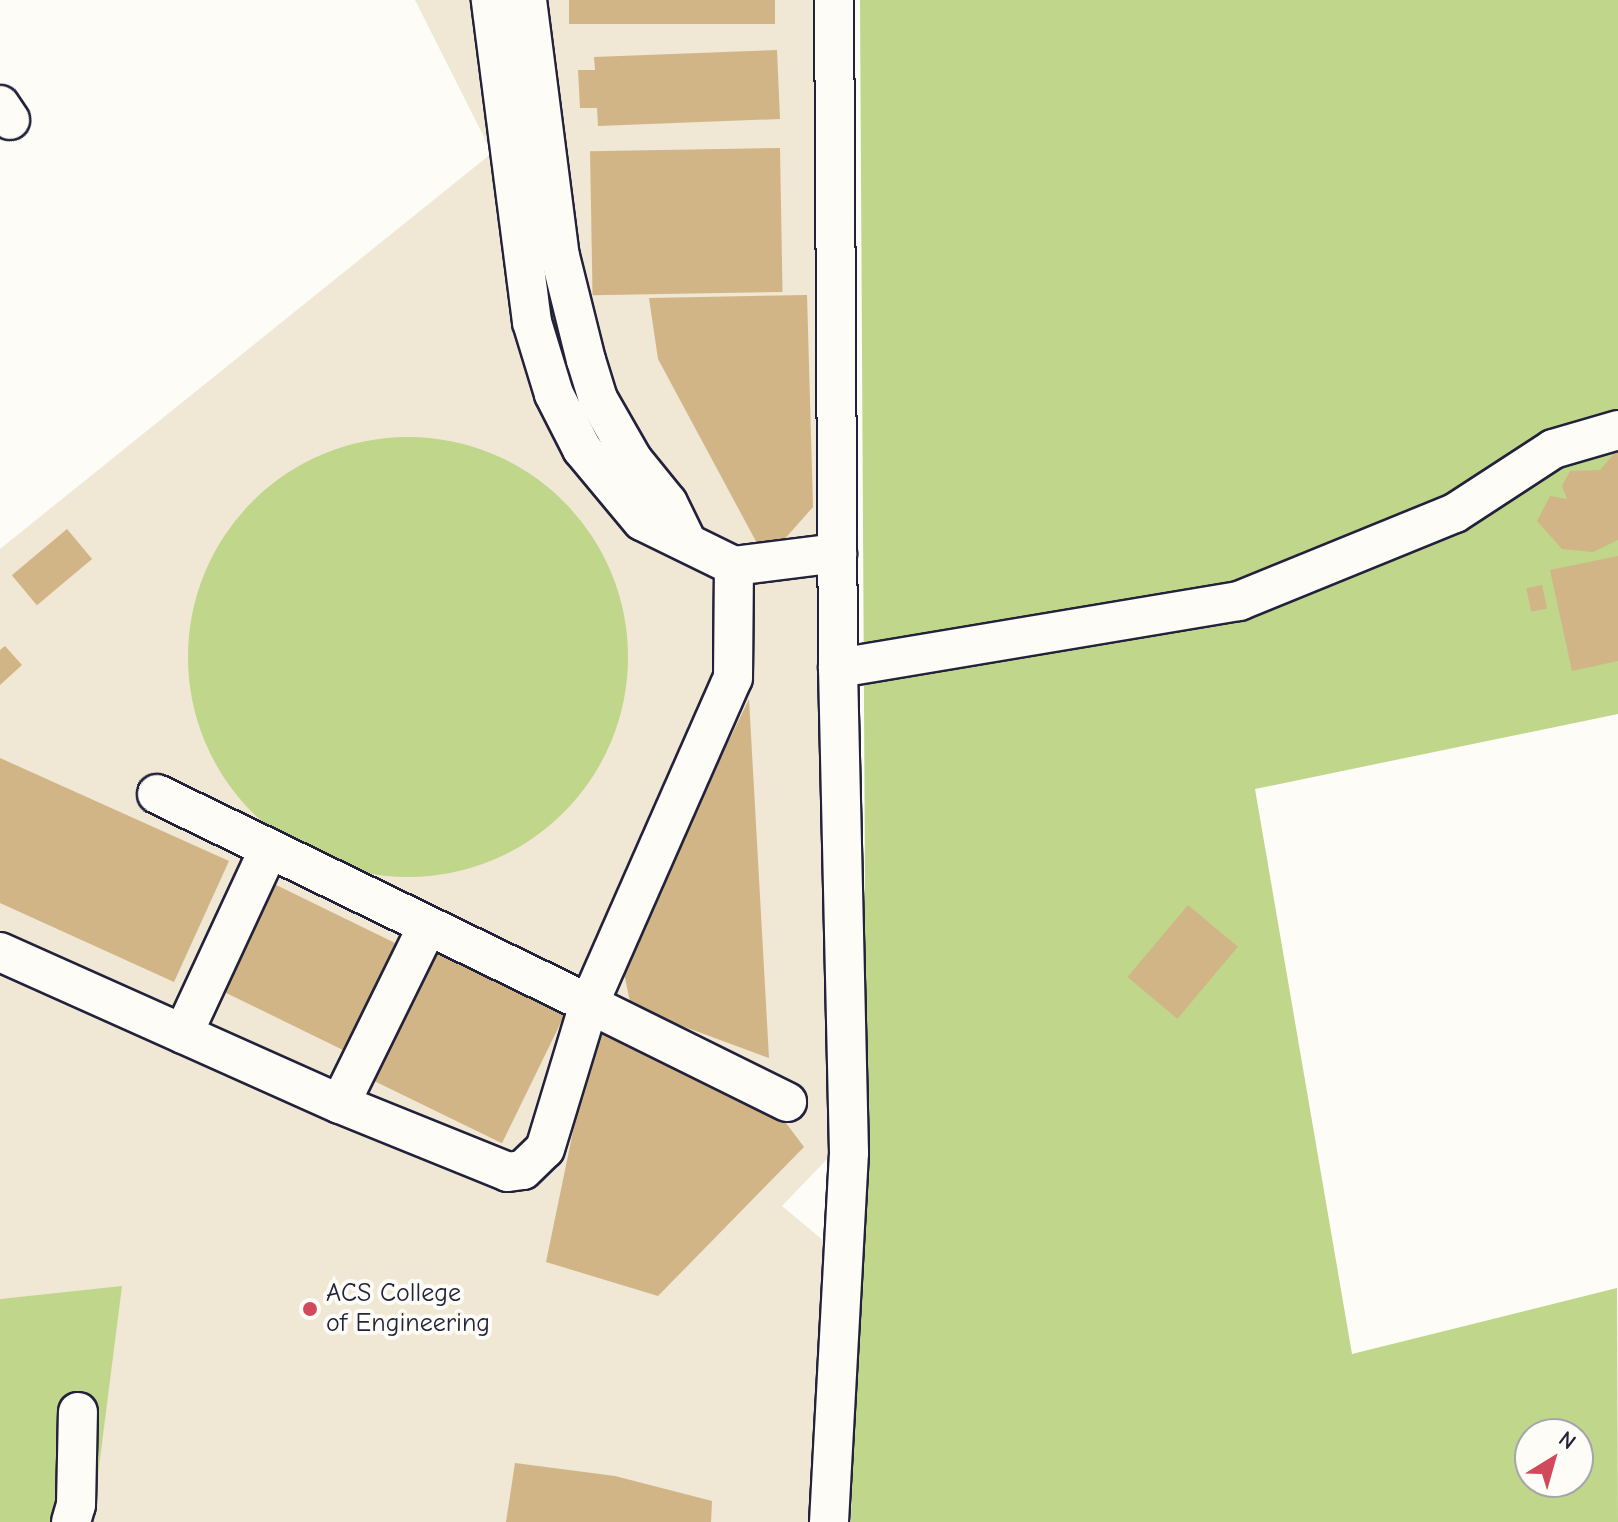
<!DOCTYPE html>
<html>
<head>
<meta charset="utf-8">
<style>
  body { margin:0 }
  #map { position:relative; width:1618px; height:1522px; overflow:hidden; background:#fdfcf7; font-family:"Comic Neue",sans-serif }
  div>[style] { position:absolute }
  .built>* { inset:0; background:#f0e7d5 }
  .green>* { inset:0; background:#bfd68b }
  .round { border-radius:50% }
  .building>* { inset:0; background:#d1b586; transform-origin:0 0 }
  .roads { filter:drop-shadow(2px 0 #22223b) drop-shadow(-2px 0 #22223b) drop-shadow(0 2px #22223b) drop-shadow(0 -2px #22223b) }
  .minor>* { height:38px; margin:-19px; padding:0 19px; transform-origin:19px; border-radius:19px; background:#fdfcf7 }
  .dots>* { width:22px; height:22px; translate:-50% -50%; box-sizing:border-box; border:4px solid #fdfcf7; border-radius:50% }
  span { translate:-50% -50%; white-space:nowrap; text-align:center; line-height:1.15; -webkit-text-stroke:8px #fdfcf7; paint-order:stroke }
  .poi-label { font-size:26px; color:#22223b }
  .left { translate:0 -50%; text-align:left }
  .north { position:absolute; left:1514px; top:1418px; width:80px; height:80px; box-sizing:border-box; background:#fdfcf7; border:2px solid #a5a5ac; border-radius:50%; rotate:37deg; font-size:22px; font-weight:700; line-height:32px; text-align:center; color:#22223b }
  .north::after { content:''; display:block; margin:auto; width:28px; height:36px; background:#d1495b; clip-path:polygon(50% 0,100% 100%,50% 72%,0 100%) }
</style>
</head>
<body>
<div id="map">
  <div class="built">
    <i style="clip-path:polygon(415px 0,814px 0,830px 1156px,782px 1206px,830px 1246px,818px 1522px,92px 1522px,121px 1287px,0 1299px,0 549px,492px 153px)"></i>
  </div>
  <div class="green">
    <i style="clip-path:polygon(evenodd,860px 0,1618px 0,1618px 714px,1255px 789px,1352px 1354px,1617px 1288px,1618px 1522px,851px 1522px,865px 874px,860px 0,1530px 1434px,1578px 1434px,1578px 1482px,1530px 1482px,1530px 1434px)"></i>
    <i class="round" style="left:188px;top:437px;width:440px;height:440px"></i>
    <i style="clip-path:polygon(122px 1286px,92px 1522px,0 1522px,0 1299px)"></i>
  </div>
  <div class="building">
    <i style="left:569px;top:0;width:206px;height:24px"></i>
    <i style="clip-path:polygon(777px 50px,780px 119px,598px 126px,597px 108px,580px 108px,578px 70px,595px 70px,594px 57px)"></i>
    <i style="left:780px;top:148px;width:144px;height:190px;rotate:89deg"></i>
    <i style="clip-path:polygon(807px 295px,813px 507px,766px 560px,658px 359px,649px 298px)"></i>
    <i style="clip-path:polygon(1618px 449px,1618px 540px,1593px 552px,1562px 549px,1537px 521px,1550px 496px,1567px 499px,1562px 486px,1570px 471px,1600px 470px)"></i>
    <i style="left:67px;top:529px;width:39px;height:72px;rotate:50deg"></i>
    <i style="clip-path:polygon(1618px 556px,1618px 661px,1572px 671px,1550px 570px)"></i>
    <i style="left:1542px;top:585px;width:24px;height:16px;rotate:78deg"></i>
    <i style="clip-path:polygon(5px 646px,22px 665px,0 685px,0 650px)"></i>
    <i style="clip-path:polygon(749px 699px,769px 1058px,631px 1007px,622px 963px)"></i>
    <i style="clip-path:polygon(0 758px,229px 861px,174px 982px,0 903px)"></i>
    <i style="left:266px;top:880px;width:159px;height:119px;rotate:26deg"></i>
    <i style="left:1188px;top:905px;width:65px;height:94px;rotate:40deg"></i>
    <i style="left:424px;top:945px;width:157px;height:144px;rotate:26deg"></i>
    <i style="clip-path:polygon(595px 1025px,771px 1103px,804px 1147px,658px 1296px,546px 1262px)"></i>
    <i style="clip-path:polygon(515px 1463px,615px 1476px,712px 1501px,711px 1522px,506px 1522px)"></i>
  </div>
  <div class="roads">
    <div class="minor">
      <i style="left:527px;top:0;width:258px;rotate:82.7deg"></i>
      <i style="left:560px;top:256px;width:107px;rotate:76deg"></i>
      <i style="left:586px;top:360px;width:41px;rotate:72.9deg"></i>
      <i style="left:598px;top:399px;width:70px;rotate:60.2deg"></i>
      <i style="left:633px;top:460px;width:55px;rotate:50.9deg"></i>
      <i style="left:668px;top:503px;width:41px;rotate:64.1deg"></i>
      <i style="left:0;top:105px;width:18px;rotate:56deg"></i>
      <i style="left:734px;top:566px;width:104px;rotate:-7.2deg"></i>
      <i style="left:838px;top:668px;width:407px;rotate:-9.5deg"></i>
      <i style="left:1239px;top:601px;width:233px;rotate:-22.2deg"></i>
      <i style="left:1455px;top:513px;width:117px;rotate:-33.1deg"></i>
      <i style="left:1553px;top:449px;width:68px;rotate:-16.3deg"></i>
      <i style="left:157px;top:794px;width:480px;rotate:25.9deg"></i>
      <i style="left:589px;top:1004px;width:356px;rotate:-66.2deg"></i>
      <i style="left:733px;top:678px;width:112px;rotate:-89.5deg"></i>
      <i style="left:734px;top:566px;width:102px;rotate:-153.9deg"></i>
      <i style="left:642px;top:521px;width:94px;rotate:-129.8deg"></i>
      <i style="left:582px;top:449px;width:62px;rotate:-117deg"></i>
      <i style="left:554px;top:394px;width:75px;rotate:-107deg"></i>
      <i style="left:532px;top:322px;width:325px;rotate:-97.3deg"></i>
      <i style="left:0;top:952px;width:372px;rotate:24.1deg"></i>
      <i style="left:340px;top:1104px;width:197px;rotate:-63.8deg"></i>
      <i style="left:183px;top:1034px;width:204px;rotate:-65.1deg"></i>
      <i style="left:340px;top:1104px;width:181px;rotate:22deg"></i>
      <i style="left:508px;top:1172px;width:15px;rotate:-8deg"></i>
      <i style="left:523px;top:1170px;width:30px;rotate:-44deg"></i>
      <i style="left:545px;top:1149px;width:152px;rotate:-73.1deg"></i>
      <i style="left:589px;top:1004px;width:221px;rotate:26.3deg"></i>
      <i style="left:71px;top:1522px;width:18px;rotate:-74deg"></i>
      <i style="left:76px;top:1505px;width:93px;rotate:-88.8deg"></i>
      <i style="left:829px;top:1522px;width:370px;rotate:-86.9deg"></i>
      <i style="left:849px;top:1153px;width:485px;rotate:-91.3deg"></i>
      <i style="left:838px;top:668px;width:668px;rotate:-90.34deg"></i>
    </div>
  </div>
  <div class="dots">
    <i style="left:310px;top:1309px;background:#d1495b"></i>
  </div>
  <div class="poi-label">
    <span class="left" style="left:326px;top:1309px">ACS College<br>of Engineering</span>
  </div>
  <div class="north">N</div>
</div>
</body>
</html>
